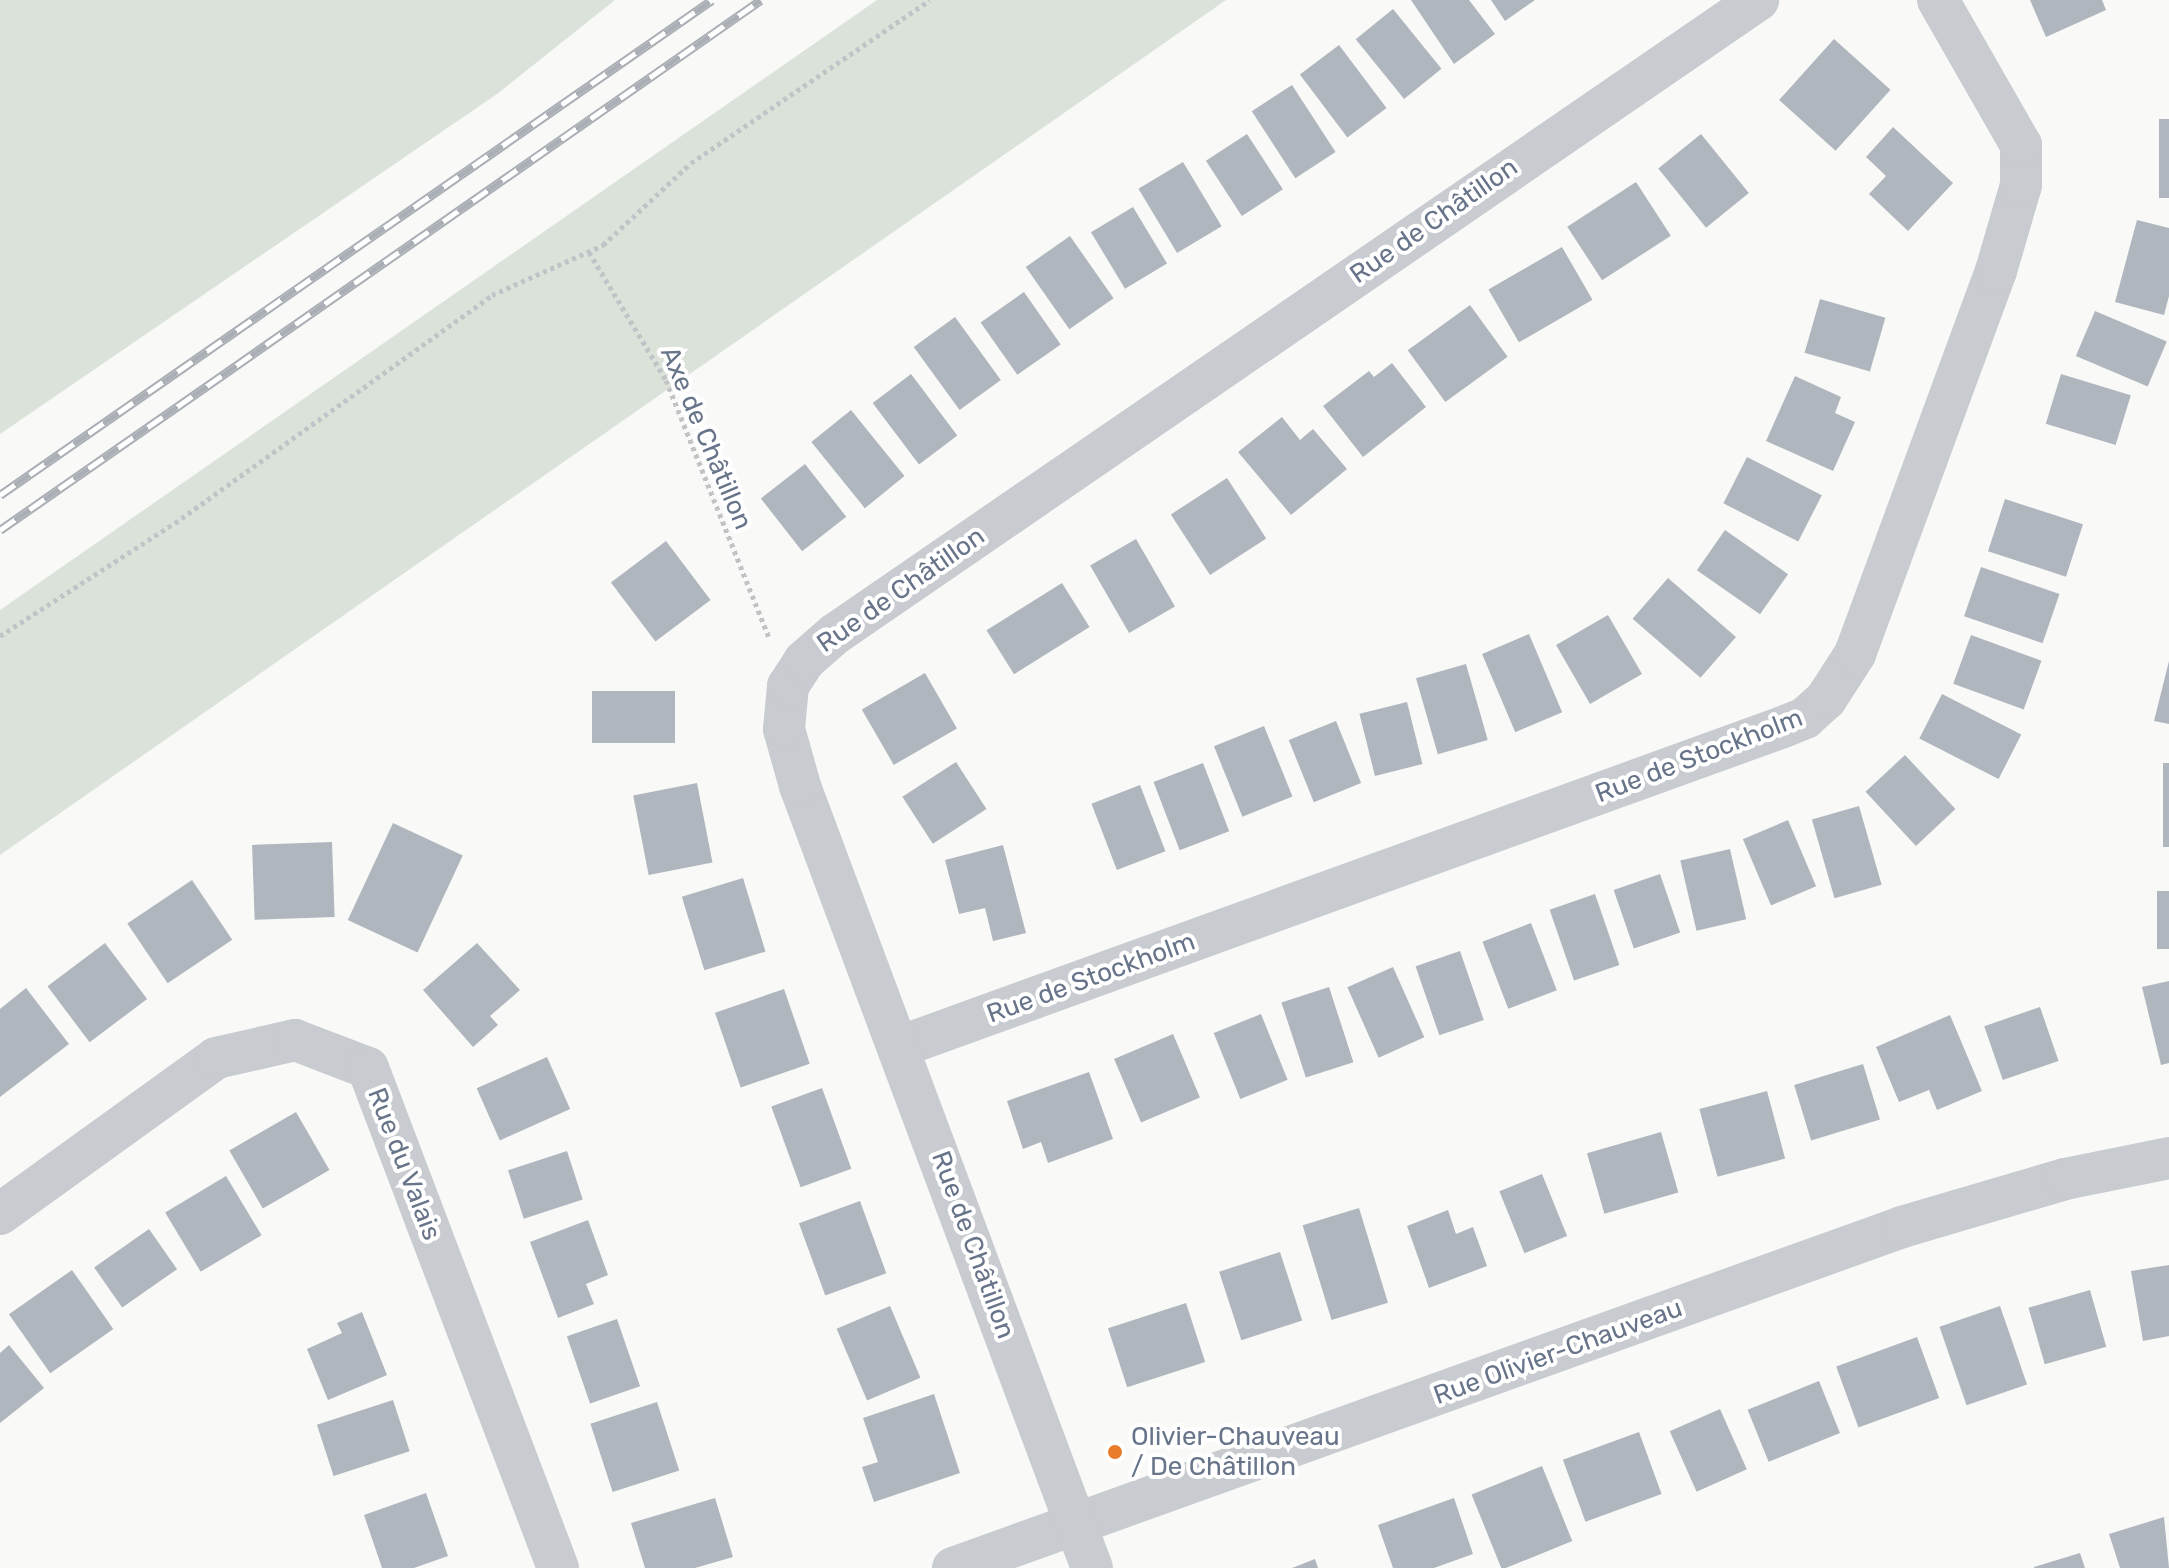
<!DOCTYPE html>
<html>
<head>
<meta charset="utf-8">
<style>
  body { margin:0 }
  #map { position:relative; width:2169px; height:1568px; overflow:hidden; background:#f9faf8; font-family:Rubik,sans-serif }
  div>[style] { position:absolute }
  .green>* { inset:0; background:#dae2d9 }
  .building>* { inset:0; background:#b0b6be; transform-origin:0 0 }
  .path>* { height:5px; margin-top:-2.5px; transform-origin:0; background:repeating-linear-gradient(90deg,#c1c3c6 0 4px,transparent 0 8px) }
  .minor>* { height:42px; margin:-21px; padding:0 21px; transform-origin:21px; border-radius:21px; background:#c8cbcf }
  .rail>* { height:9px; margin-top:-4.5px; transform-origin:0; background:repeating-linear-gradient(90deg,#fff 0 18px,#aaaeb5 0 36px); box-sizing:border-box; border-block:2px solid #aaaeb5 }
  .dots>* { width:22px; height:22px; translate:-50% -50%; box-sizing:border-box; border:4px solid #fff; border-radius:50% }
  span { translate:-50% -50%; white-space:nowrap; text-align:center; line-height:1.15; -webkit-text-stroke:8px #fff; paint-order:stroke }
  .street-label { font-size:26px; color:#687489 }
  .poi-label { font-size:26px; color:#687489 }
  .left { translate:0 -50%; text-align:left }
</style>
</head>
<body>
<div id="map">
  <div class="green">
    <i style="clip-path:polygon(0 0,615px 0,497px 94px,0 434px)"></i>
    <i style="clip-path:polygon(877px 0,1226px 0,0 855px,0 610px)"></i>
  </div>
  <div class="building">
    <i style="clip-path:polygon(1411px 0,1469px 0,1495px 34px,1454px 64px)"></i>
    <i style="clip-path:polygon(1491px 0,1535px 0,1505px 21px)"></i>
    <i style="clip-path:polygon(2030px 0,2102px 0,2106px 10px,2046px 37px)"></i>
    <i style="left:1393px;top:9px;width:77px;height:48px;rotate:51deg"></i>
    <i style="left:1834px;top:39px;width:76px;height:82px;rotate:42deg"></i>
    <i style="left:1339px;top:45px;width:79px;height:49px;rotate:53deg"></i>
    <i style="left:1292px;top:85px;width:80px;height:48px;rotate:57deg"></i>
    <i style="left:2159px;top:119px;width:10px;height:79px"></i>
    <i style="clip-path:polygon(1893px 127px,1953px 183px,1908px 231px,1869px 194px,1886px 176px,1866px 157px)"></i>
    <i style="left:1247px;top:134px;width:66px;height:49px;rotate:57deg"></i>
    <i style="left:1701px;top:134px;width:76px;height:55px;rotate:51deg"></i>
    <i style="left:1183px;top:162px;width:75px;height:52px;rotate:59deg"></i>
    <i style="left:1636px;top:182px;width:64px;height:82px;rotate:57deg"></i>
    <i style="left:1133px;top:207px;width:66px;height:49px;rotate:59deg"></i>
    <i style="clip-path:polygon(2137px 220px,2169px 228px,2169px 296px,2164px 315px,2115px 302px)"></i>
    <i style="left:1070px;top:236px;width:76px;height:54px;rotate:55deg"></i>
    <i style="left:1562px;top:247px;width:61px;height:85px;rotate:60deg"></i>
    <i style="left:1024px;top:292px;width:64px;height:53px;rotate:55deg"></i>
    <i style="left:1820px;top:299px;width:68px;height:56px;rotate:16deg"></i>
    <i style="left:1470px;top:305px;width:64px;height:77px;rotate:54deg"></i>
    <i style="left:2095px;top:311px;width:78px;height:49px;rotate:23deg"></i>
    <i style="left:955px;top:317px;width:78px;height:51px;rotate:54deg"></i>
    <i style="clip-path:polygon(1392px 363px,1426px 407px,1363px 457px,1323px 406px,1369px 371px,1374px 377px)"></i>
    <i style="left:911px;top:374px;width:77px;height:48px;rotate:53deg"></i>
    <i style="left:2061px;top:374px;width:73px;height:52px;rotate:17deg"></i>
    <i style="clip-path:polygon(1795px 376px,1841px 397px,1835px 413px,1855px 422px,1833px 471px,1766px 441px)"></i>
    <i style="left:851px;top:410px;width:85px;height:51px;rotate:51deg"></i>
    <i style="clip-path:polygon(1282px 417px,1300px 440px,1313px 429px,1347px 469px,1291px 515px,1238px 452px)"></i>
    <i style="left:1747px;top:457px;width:84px;height:52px;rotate:27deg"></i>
    <i style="left:805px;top:464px;width:67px;height:56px;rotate:52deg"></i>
    <i style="left:1227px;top:478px;width:72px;height:67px;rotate:57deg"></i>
    <i style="left:2005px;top:499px;width:82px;height:55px;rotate:18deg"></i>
    <i style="left:1725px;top:530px;width:77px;height:49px;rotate:35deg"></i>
    <i style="left:1136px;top:539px;width:78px;height:53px;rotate:60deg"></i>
    <i style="left:666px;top:541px;width:74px;height:69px;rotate:53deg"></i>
    <i style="left:1981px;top:567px;width:83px;height:52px;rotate:19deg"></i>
    <i style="left:1668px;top:578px;width:90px;height:54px;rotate:41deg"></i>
    <i style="left:1062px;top:583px;width:52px;height:89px;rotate:58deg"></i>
    <i style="left:1608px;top:615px;width:68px;height:60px;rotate:60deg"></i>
    <i style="left:1529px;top:634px;width:85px;height:51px;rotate:67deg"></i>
    <i style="left:1971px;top:635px;width:75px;height:52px;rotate:20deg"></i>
    <i style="clip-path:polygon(2169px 661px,2169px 724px,2154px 721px)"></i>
    <i style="left:1466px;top:664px;width:79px;height:52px;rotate:74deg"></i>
    <i style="left:925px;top:673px;width:64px;height:73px;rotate:60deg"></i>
    <i style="left:592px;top:691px;width:83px;height:52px"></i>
    <i style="left:1942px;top:694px;width:89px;height:50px;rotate:27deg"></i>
    <i style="left:1407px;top:702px;width:64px;height:49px;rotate:76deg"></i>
    <i style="left:1336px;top:721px;width:67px;height:51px;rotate:68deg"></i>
    <i style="left:1264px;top:726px;width:76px;height:54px;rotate:68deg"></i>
    <i style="left:1905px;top:755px;width:74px;height:54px;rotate:47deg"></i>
    <i style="left:956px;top:762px;width:56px;height:64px;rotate:57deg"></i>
    <i style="left:1203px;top:763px;width:73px;height:53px;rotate:69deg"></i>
    <i style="left:2163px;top:763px;width:6px;height:84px"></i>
    <i style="left:697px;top:783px;width:81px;height:65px;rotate:79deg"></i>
    <i style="left:1140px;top:785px;width:71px;height:52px;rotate:69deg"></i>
    <i style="left:1859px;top:806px;width:82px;height:49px;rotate:74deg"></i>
    <i style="left:1788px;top:820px;width:72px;height:49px;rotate:67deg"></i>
    <i style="left:393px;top:823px;width:77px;height:107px;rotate:25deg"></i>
    <i style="left:332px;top:842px;width:75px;height:80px;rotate:88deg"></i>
    <i style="clip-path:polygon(1003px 845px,1026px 933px,993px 941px,985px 908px,959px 914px,945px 860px)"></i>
    <i style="left:1730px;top:849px;width:72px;height:51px;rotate:77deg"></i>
    <i style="left:1660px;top:874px;width:62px;height:49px;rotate:71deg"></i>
    <i style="left:743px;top:878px;width:77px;height:64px;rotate:73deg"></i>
    <i style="left:192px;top:880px;width:72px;height:78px;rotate:56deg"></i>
    <i style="left:2157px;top:891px;width:12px;height:58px"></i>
    <i style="left:1595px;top:894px;width:75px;height:48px;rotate:71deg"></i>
    <i style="left:1531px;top:923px;width:72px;height:52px;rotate:69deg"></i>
    <i style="left:105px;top:943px;width:70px;height:72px;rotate:53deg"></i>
    <i style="clip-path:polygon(477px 943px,520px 990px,490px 1016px,498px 1025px,473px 1047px,423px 990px)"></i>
    <i style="left:1460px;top:951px;width:73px;height:47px;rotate:71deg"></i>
    <i style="left:1393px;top:967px;width:77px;height:50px;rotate:66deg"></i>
    <i style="clip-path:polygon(2169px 981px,2169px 1063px,2161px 1065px,2142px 987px)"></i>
    <i style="left:1329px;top:987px;width:79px;height:50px;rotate:72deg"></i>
    <i style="clip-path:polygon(26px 988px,69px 1044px,0 1097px,0 1009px)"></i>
    <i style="left:784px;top:989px;width:79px;height:73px;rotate:71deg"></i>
    <i style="left:2040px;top:1007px;width:57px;height:59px;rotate:71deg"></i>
    <i style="left:1261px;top:1014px;width:71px;height:51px;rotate:68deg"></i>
    <i style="clip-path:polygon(1950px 1015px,1982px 1091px,1937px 1110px,1929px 1090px,1899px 1102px,1876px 1047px)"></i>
    <i style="left:1173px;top:1034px;width:69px;height:64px;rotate:67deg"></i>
    <i style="left:547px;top:1057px;width:57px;height:77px;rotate:66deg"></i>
    <i style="left:1863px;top:1064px;width:58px;height:72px;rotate:73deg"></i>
    <i style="clip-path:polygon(1089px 1072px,1113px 1139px,1048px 1163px,1041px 1142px,1023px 1149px,1007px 1101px)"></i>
    <i style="left:822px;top:1088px;width:86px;height:54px;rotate:70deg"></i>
    <i style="left:1767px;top:1091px;width:70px;height:70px;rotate:75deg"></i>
    <i style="left:296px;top:1112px;width:67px;height:77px;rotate:60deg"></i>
    <i style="left:1661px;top:1132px;width:63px;height:77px;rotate:74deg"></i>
    <i style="left:567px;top:1151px;width:51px;height:62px;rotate:72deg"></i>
    <i style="left:1542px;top:1174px;width:67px;height:46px;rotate:68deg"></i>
    <i style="left:226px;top:1176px;width:69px;height:71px;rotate:59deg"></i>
    <i style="left:860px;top:1201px;width:77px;height:65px;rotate:70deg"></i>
    <i style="left:1359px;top:1208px;width:99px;height:59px;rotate:73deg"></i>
    <i style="clip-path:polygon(1448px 1210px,1456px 1234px,1473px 1227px,1487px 1266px,1429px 1288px,1407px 1226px)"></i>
    <i style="clip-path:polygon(588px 1220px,608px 1275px,586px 1284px,594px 1304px,558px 1318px,530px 1242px)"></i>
    <i style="left:149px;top:1229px;width:49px;height:67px;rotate:55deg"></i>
    <i style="left:1280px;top:1252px;width:72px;height:64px;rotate:72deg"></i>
    <i style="clip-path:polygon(2169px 1265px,2169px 1336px,2143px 1341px,2131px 1271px)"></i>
    <i style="left:72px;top:1270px;width:72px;height:77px;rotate:55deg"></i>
    <i style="left:2090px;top:1290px;width:59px;height:64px;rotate:74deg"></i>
    <i style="left:1186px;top:1303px;width:62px;height:82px;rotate:72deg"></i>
    <i style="left:890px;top:1306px;width:78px;height:58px;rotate:67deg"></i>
    <i style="left:2000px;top:1306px;width:83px;height:64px;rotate:71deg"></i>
    <i style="clip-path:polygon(362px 1312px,387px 1375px,328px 1400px,307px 1349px,342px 1333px,337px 1323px)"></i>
    <i style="left:617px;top:1319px;width:71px;height:53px;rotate:71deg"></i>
    <i style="left:1917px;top:1337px;width:65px;height:86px;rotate:70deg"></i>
    <i style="clip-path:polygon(9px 1345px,44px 1388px,0 1423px,0 1353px)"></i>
    <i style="left:1819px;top:1381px;width:56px;height:77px;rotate:68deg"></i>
    <i style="clip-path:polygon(934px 1394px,960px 1473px,874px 1502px,862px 1467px,878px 1462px,863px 1418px)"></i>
    <i style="left:393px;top:1400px;width:54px;height:80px;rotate:72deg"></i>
    <i style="left:657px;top:1402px;width:72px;height:70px;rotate:72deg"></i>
    <i style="left:1720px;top:1409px;width:66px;height:55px;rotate:66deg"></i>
    <i style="left:1639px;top:1432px;width:66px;height:81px;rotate:70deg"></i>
    <i style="left:1542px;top:1466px;width:81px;height:76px;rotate:68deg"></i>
    <i style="clip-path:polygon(426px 1493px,448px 1556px,414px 1568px,382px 1568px,364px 1515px)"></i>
    <i style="clip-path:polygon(715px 1498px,733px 1557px,695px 1568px,645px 1568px,631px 1523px)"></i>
    <i style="clip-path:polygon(1454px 1498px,1473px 1554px,1434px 1568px,1393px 1568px,1378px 1525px)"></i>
    <i style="clip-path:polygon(2164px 1517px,2169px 1568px,2120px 1568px,2109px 1534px)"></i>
    <i style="clip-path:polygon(2080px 1553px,2085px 1568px,2034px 1568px,2034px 1567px)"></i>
    <i style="clip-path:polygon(1315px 1559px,1318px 1568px,1292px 1568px)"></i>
  </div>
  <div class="path">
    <i style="left:589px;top:252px;width:149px;rotate:59deg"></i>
    <i style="left:666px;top:380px;width:277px;rotate:68.2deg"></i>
    <i style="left:0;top:636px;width:208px;rotate:-32.9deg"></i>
    <i style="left:175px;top:523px;width:390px;rotate:-35.7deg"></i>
    <i style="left:492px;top:295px;width:122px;rotate:-24.2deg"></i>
    <i style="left:603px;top:245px;width:120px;rotate:-43deg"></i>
    <i style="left:691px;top:163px;width:289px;rotate:-34.3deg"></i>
  </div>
  <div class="minor">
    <i style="left:899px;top:1047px;width:940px;rotate:-19.9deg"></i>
    <i style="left:1783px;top:727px;width:24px;rotate:-22deg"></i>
    <i style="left:1805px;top:718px;width:28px;rotate:-42deg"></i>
    <i style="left:1826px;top:699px;width:54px;rotate:-57.2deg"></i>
    <i style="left:1855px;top:654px;width:408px;rotate:-69.8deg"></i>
    <i style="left:1996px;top:271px;width:90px;rotate:-73.8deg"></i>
    <i style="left:2021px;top:185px;width:40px;rotate:-90deg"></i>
    <i style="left:2021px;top:145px;width:167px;rotate:-119.8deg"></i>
    <i style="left:0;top:1214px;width:266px;rotate:-35.8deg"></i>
    <i style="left:216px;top:1058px;width:81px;rotate:-12.8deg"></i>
    <i style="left:295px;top:1040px;width:78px;rotate:21deg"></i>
    <i style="left:368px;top:1068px;width:535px;rotate:69.19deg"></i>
    <i style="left:953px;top:1568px;width:1008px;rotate:-19.76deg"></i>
    <i style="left:1902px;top:1227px;width:170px;rotate:-16.4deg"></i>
    <i style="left:2065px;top:1179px;width:106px;rotate:-11.4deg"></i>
    <i style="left:1092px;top:1568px;width:835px;rotate:-110.48deg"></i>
    <i style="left:800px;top:786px;width:59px;rotate:-105.7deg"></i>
    <i style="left:784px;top:729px;width:43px;rotate:-84.7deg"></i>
    <i style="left:788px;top:686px;width:30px;rotate:-57deg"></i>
    <i style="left:804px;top:661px;width:41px;rotate:-41.1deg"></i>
    <i style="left:835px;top:634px;width:1120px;rotate:-34.48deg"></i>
  </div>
  <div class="rail">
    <i style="left:0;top:495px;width:867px;rotate:-34.81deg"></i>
    <i style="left:0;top:530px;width:927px;rotate:-34.86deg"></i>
  </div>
  <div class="dots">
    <i style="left:1115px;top:1452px;background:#e87c2a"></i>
  </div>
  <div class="street-label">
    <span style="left:1434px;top:221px;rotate:-35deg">Rue de Châtillon</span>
    <span style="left:706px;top:438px;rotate:67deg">Axe de Châtillon</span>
    <span style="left:901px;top:590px;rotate:-35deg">Rue de Châtillon</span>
    <span style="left:1699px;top:756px;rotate:-21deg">Rue de Stockholm</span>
    <span style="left:1091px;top:978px;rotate:-20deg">Rue de Stockholm</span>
    <span style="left:404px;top:1164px;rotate:69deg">Rue du Valais</span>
    <span style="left:973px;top:1245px;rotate:70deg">Rue de Châtillon</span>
    <span style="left:1558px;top:1352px;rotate:-20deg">Rue Olivier-Chauveau</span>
  </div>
  <div class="poi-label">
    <span class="left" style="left:1131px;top:1452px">Olivier-Chauveau<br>/ De Châtillon</span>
  </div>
</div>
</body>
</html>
